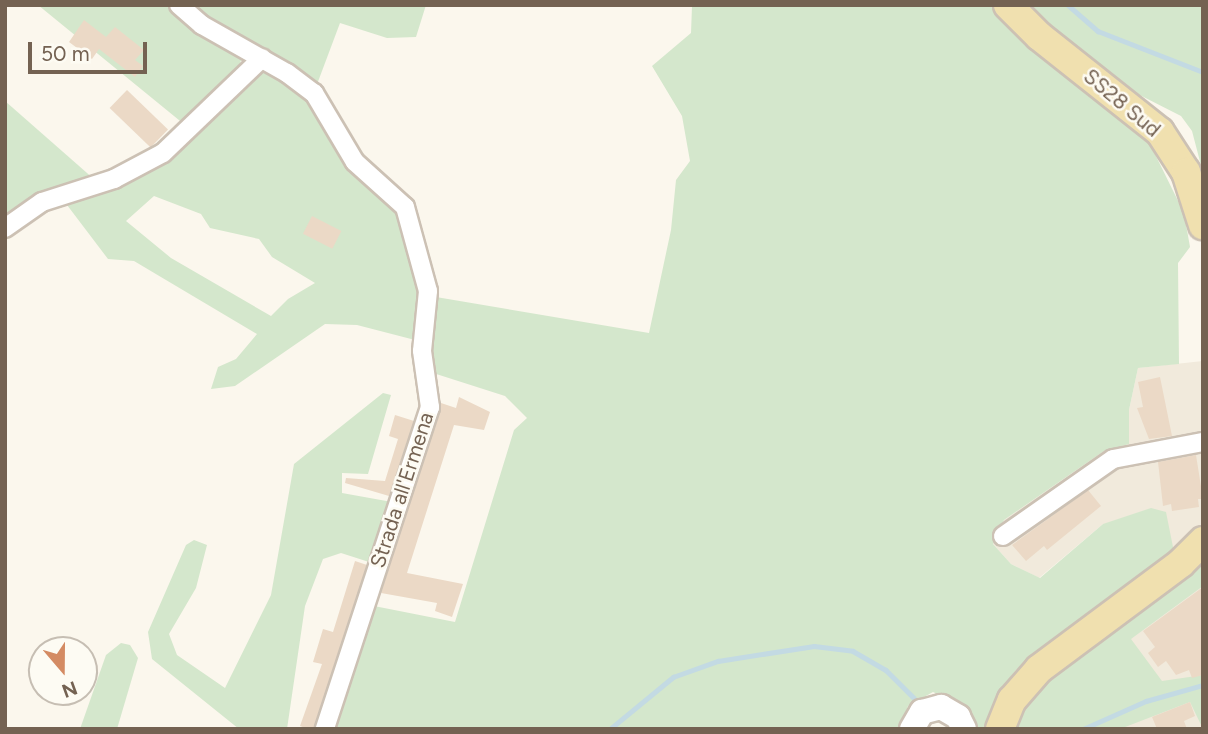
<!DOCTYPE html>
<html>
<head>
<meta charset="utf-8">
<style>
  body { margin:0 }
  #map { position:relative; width:1208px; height:734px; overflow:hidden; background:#fbf7ed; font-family:Figtree,sans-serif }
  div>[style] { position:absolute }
  .residential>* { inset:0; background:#f1eadc }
  .green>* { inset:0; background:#d4e7cc }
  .stream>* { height:4.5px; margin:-2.25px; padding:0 2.25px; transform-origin:2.25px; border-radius:2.25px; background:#c3dae3 }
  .building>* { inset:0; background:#ebd9c6; transform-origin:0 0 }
  .roads { filter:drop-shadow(2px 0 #ccc1b4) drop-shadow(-2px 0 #ccc1b4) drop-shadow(0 2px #ccc1b4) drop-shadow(0 -2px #ccc1b4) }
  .minor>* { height:18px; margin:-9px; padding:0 9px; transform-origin:9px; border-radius:9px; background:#fff }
  .secondary>* { height:24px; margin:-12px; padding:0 12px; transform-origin:12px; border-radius:12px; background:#fff }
  .primary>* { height:28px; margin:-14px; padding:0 14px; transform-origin:14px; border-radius:14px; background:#f0e0af }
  span { translate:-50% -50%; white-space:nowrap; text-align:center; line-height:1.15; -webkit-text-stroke:5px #fdfbf3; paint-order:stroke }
  .street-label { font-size:21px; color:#746252 }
  .frame { position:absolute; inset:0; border:7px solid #746252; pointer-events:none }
  .north { position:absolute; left:28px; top:636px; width:70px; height:70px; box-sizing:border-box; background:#fdfbf3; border:2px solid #c6beb3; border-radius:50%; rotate:160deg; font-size:19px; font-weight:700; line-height:28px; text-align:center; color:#746252 }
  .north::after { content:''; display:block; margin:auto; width:24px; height:32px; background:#d48b63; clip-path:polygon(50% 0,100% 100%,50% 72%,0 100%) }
  .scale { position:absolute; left:28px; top:42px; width:119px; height:32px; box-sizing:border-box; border:4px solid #746252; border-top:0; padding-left:9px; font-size:21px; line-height:24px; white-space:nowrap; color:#746252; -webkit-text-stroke:5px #fdfbf3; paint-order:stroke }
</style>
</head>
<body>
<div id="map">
  <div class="residential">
    <i style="clip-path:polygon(1203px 361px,1203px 729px,1120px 729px,1125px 726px,1131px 639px,1103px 524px,1039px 578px,1011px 564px,993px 544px,1004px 520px,1104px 451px,1128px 443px,1129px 410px,1138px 368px)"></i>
  </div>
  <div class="green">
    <i style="clip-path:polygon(38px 5px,172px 5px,247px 55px,240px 62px,245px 68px,185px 125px)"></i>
    <i style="clip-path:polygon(186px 5px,426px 5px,416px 37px,387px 38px,340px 23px,316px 87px)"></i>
    <i style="clip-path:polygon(993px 5px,1151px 146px,1184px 213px,1190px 247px,1178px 263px,1179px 364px,1138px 368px,1129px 410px,1129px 444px,1104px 451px,1004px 520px,993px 544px,1011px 564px,1040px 578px,1103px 524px,1151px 508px,1166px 512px,1174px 552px,1016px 670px,997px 695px,984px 729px,977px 729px,965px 707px,933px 692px,908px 706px,899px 729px,333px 729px,374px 606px,455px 622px,514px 430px,527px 418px,505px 396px,430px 372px,428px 342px,436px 297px,649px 333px,671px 230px,676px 180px,690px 161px,682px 116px,652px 66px,691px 33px,692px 6px)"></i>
    <i style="clip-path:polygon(1021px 5px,1203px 7px,1203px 173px,1192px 131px,1181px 116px,1120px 85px)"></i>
    <i style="clip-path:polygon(evenodd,264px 65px,301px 88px,399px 210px,424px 299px,415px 340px,357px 325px,325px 324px,235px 386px,211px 389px,218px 367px,236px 359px,257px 334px,134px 261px,108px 259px,64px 201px,117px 185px,264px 65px,154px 196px,201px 214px,210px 228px,259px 239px,272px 257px,315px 283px,288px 299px,271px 316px,171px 258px,126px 221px,154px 196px)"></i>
    <i style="clip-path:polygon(5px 101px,95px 180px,5px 221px)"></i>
    <i style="clip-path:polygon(383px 393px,391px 395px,368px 474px,342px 473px,342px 493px,392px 502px,369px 562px,341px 553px,323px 559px,305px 606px,287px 729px,239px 729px,152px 659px,148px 632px,186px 545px,194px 540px,207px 545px,196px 588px,169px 634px,177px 655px,225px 688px,271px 595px,294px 464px)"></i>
    <i style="clip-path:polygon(1203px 559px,1203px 586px,1131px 639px,1162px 681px,1203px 675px,1203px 729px,1190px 702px,1120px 729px,1013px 729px,1021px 709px,1049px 676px)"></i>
    <i style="clip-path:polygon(121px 643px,130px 645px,138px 658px,117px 729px,80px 729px,106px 655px)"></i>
  </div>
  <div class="stream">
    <i style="left:1068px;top:5px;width:40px;rotate:41deg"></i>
    <i style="left:1098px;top:31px;width:113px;rotate:21.3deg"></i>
    <i style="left:610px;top:729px;width:82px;rotate:-39.5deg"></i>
    <i style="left:673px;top:677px;width:48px;rotate:-19.6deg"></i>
    <i style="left:718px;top:661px;width:97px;rotate:-8.9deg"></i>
    <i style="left:814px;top:646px;width:39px;rotate:7deg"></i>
    <i style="left:853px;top:651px;width:38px;rotate:30deg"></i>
    <i style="left:886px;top:670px;width:40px;rotate:45deg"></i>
    <i style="left:1083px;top:729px;width:69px;rotate:-24deg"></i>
    <i style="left:1146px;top:701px;width:59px;rotate:-15.7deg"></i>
  </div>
  <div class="building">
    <i style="clip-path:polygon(84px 20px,106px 37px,115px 27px,144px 50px,135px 60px,143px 66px,135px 77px,99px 49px,92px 59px,69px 42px)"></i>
    <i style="left:127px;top:90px;width:57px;height:25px;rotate:44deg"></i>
    <i style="left:312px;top:216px;width:33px;height:20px;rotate:27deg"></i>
    <i style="clip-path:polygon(1160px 377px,1172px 436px,1149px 439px,1137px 408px,1143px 407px,1138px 382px)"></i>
    <i style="clip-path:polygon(459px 397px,490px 412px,484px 430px,454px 425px,407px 573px,463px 584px,452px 617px,435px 611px,437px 603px,381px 593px,441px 403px,456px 408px)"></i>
    <i style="clip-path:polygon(395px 415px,414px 421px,389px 496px,345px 483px,346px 478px,385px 481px,398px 439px,389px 436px)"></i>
    <i style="clip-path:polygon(1196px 455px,1203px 499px,1198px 499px,1199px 507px,1172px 511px,1171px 504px,1163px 506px,1158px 462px)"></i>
    <i style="clip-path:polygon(1088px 490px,1101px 506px,1047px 550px,1044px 546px,1026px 561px,1012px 545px)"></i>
    <i style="clip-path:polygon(355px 561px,367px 565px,314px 729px,308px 729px,300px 726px,322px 664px,313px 662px,323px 629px,333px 632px)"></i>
    <i style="clip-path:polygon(1203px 587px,1203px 675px,1192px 678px,1189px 670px,1176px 675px,1166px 661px,1158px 667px,1148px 653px,1155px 647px,1143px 631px)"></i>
    <i style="clip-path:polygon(1190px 702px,1195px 716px,1184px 721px,1187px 729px,1157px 729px,1152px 717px)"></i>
  </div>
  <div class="roads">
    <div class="minor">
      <i style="left:179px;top:5px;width:30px;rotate:41deg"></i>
      <i style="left:202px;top:25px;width:98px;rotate:29.5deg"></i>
      <i style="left:287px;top:73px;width:34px;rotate:37deg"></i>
      <i style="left:314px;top:93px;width:80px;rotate:59.3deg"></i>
      <i style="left:355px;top:162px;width:67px;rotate:42deg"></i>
      <i style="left:405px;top:207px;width:87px;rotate:74.7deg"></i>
      <i style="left:428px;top:291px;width:60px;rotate:95.7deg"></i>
      <i style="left:422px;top:351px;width:57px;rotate:81.9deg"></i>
      <i style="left:430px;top:407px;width:339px;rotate:108.1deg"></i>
      <i style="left:5px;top:228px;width:45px;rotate:-35.1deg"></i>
      <i style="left:42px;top:202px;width:76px;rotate:-17.7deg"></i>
      <i style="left:114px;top:179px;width:55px;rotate:-28deg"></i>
      <i style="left:163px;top:153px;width:137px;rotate:-43.8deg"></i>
      <i style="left:1003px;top:536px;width:134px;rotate:-35deg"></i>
      <i style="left:1113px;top:459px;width:92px;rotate:-10.7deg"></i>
    </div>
    <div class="secondary">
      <i style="left:912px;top:729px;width:20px;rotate:-60deg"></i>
      <i style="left:922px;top:712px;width:20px;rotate:-15deg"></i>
      <i style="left:941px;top:707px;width:20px;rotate:30deg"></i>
      <i style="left:958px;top:717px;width:13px;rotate:63deg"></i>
    </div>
    <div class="primary">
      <i style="left:1008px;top:5px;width:44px;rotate:45deg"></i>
      <i style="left:1039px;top:36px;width:154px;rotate:38.4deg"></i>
      <i style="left:1160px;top:132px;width:48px;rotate:57deg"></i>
      <i style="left:1186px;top:172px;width:56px;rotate:72.2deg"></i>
      <i style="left:1000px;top:729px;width:31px;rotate:-68deg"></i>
      <i style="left:1012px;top:700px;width:41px;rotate:-48.9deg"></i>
      <i style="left:1039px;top:669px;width:177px;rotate:-36.7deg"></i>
      <i style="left:1181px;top:563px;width:31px;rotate:-45deg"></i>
    </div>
  </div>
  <div class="street-label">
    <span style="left:1122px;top:103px;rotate:40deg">SS28 Sud</span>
    <span style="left:402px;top:490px;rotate:-72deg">Strada all'Ermena</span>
  </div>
  <div class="frame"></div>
  <div class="north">N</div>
  <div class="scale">50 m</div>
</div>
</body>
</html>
